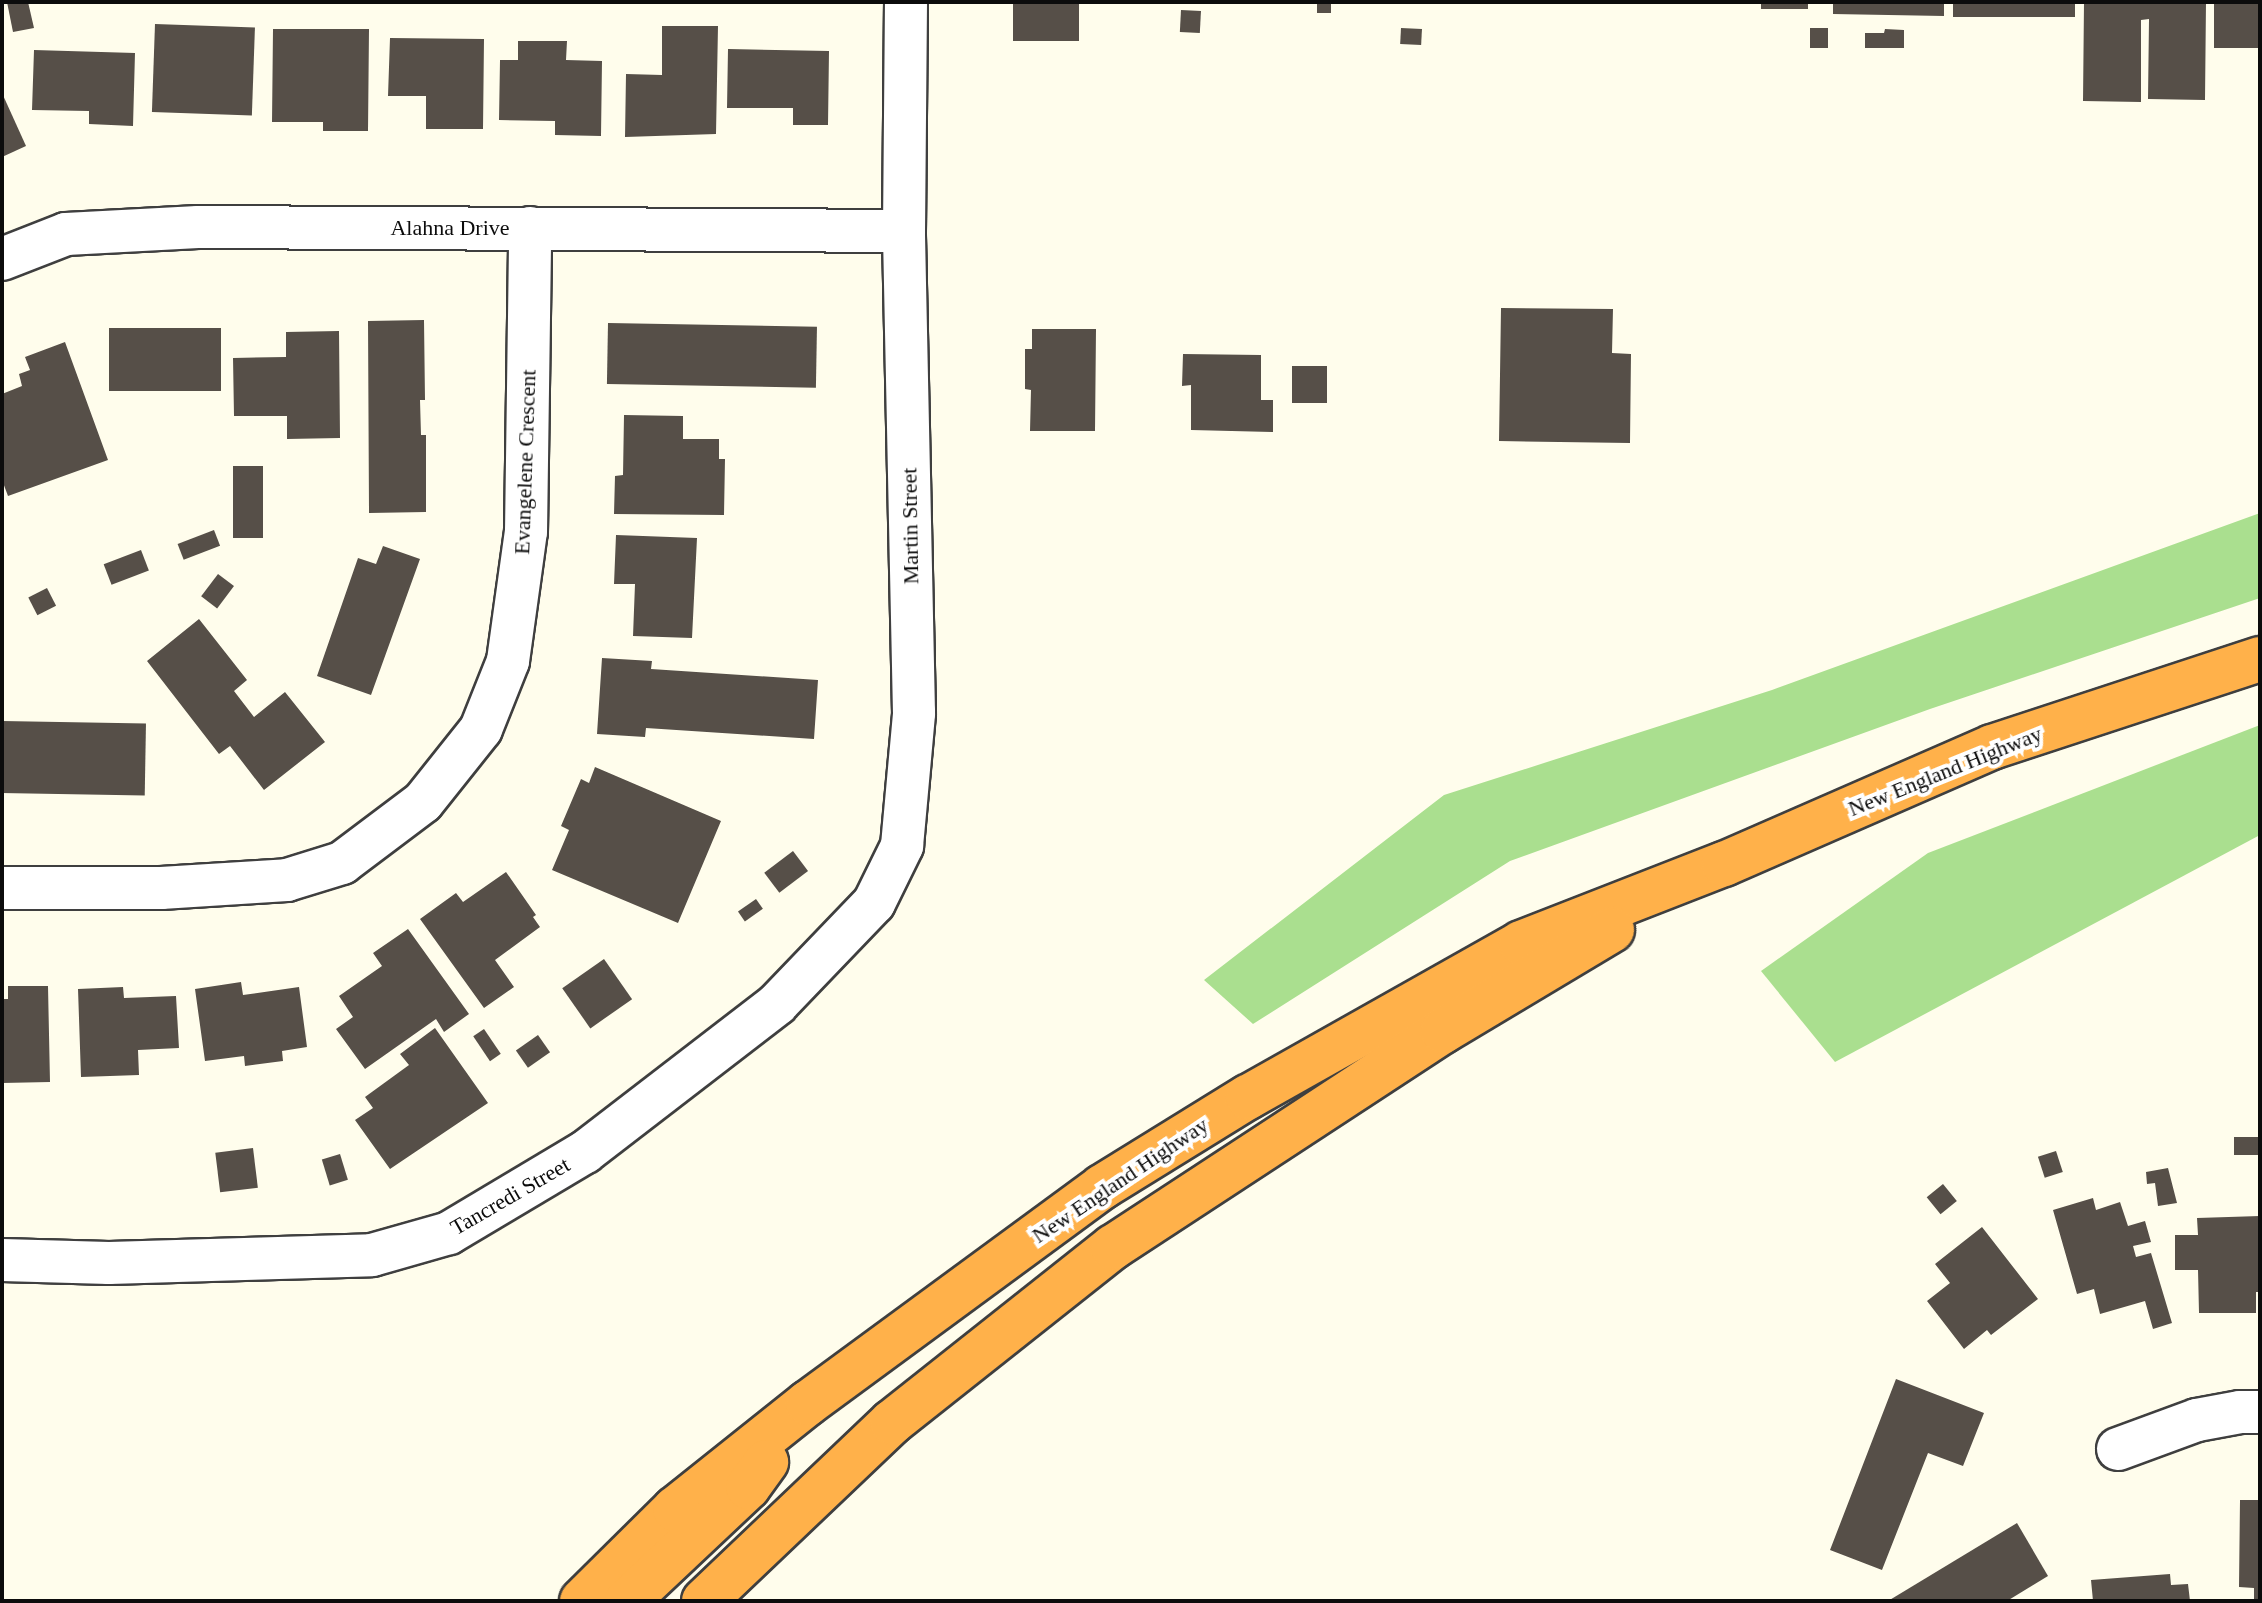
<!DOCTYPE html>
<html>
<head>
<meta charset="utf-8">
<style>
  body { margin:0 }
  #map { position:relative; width:2262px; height:1603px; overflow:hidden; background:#fffdec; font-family:Georgia,serif }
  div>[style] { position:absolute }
  .forest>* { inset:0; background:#aadf8f }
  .building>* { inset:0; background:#564f48; transform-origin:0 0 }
  .roads { filter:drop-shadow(2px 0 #3f3f3f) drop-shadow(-2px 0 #3f3f3f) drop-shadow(0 2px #3f3f3f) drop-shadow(0 -2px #3f3f3f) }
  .street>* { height:42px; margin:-21px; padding:0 21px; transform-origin:21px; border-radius:21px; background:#fff }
  .highway>* { height:44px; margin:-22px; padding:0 22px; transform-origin:22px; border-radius:22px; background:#ffb14a }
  span { translate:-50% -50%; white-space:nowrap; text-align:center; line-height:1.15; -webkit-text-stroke:8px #fff; paint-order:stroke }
  .street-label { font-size:22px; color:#0c0c0c }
  .frame { position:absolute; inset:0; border:4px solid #0c0c0c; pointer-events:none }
</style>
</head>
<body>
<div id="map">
  <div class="forest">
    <i style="clip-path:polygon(2260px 513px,2260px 598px,1930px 709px,1510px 861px,1253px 1024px,1204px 980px,1444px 795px,1772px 690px)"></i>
    <i style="clip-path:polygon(2260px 725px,2260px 835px,1835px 1062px,1761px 971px,1928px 853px)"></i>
  </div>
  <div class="building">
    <i style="clip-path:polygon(7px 2px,28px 2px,34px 28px,13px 32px)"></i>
    <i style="left:1013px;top:2px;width:66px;height:39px"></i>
    <i style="left:1317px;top:2px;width:14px;height:11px"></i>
    <i style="left:1761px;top:2px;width:47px;height:7px"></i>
    <i style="clip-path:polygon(1833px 2px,1944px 2px,1944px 16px,1833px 14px)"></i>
    <i style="left:1953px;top:2px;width:122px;height:15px"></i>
    <i style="clip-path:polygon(2084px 2px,2206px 2px,2205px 100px,2148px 99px,2149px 19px,2141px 20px,2141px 102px,2083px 101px)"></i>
    <i style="left:2214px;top:2px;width:46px;height:46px"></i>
    <i style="left:1181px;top:10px;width:20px;height:22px;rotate:3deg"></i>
    <i style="left:155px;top:24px;width:100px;height:88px;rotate:2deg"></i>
    <i style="clip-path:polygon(662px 26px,718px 26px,716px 134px,625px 137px,626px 74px,662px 75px)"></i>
    <i style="left:1401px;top:28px;width:21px;height:16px;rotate:3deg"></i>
    <i style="left:1810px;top:28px;width:18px;height:20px"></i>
    <i style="clip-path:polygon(273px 29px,369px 29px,368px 131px,323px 131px,323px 122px,272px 122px)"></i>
    <i style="clip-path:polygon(1885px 29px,1904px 30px,1904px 48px,1865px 48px,1865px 33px,1884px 33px)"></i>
    <i style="clip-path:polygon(390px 38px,484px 39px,483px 129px,426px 129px,426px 96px,388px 96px)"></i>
    <i style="clip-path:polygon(518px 41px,567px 41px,566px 60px,602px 61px,601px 136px,555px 135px,555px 121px,499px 120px,500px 60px,518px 60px)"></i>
    <i style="clip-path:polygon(728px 49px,829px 51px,828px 125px,793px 125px,793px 108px,727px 108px)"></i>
    <i style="clip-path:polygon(34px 50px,135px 53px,133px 126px,89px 124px,89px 111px,32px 110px)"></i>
    <i style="clip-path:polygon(2px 93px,26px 146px,2px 157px)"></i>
    <i style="clip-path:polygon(1501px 308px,1613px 309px,1612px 353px,1631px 354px,1630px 443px,1499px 441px)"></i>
    <i style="clip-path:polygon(424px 320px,425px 400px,420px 400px,421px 435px,426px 435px,426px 512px,369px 513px,368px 321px)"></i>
    <i style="left:608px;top:323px;width:209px;height:61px;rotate:1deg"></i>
    <i style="left:221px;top:328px;width:63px;height:112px;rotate:90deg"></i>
    <i style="clip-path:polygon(1032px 329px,1096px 329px,1095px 431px,1030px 431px,1031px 390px,1025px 389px,1025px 349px,1032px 349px)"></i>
    <i style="clip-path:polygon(339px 331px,340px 438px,287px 439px,287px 416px,234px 416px,233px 358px,286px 357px,286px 332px)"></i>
    <i style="clip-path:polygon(65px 342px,108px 460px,8px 496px,2px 480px,2px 394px,22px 386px,19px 374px,30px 370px,25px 357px)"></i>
    <i style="clip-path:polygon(1183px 354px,1261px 355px,1261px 400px,1273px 400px,1273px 432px,1191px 430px,1191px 385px,1182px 386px)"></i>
    <i style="left:1292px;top:366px;width:35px;height:37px"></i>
    <i style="clip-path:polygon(624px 415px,683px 416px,683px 439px,719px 439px,719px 459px,725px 459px,724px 515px,614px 514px,615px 476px,623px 475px)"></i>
    <i style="left:233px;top:466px;width:30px;height:72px"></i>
    <i style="left:214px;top:530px;width:17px;height:39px;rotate:69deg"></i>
    <i style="clip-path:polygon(616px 535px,697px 538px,692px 638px,633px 636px,635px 584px,614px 584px)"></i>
    <i style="clip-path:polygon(383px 546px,420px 559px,371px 695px,317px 676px,358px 558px,376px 564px)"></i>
    <i style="left:141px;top:550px;width:22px;height:40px;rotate:69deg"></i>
    <i style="left:218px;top:574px;width:20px;height:28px;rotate:37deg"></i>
    <i style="left:47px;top:588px;width:20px;height:21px;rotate:63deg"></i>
    <i style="clip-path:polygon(199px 619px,247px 680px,234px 691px,254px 717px,285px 692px,325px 742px,264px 790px,230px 746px,219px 754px,147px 661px)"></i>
    <i style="clip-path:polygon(602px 658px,652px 661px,651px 669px,818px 680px,814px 739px,646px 728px,645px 737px,597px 734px)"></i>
    <i style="left:2px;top:721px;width:144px;height:72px;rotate:1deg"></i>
    <i style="clip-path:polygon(595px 767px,721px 821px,678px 923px,552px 870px,569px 830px,561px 826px,581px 779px,589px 783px)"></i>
    <i style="left:793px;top:851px;width:25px;height:36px;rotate:53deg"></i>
    <i style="clip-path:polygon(506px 872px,536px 915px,533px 917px,540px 927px,495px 960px,514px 987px,484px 1008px,420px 919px,456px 893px,463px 902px)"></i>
    <i style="left:756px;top:899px;width:12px;height:22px;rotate:55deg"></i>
    <i style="clip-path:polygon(408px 929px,469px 1014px,444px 1032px,436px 1019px,365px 1069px,336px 1029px,353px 1017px,339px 996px,382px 966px,373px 953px)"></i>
    <i style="left:604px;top:959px;width:49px;height:51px;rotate:55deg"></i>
    <i style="clip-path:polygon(241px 982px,243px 995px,299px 987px,307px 1047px,282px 1051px,283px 1061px,245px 1066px,244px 1056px,205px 1061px,195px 989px)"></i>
    <i style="clip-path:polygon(8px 986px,48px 986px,50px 1082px,2px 1083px,2px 999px,8px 999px)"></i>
    <i style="clip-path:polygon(123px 987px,124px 998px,176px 996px,179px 1048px,138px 1050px,139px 1075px,81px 1077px,78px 989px)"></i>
    <i style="clip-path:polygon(435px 1028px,488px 1103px,390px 1169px,355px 1120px,373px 1108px,365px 1097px,409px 1065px,400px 1054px)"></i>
    <i style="left:484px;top:1029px;width:30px;height:13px;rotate:56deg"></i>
    <i style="left:538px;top:1035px;width:21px;height:27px;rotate:55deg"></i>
    <i style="left:2260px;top:1137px;width:18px;height:26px;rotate:90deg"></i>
    <i style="left:253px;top:1148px;width:40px;height:38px;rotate:83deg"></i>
    <i style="left:2056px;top:1151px;width:22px;height:19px;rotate:72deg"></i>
    <i style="left:340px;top:1154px;width:27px;height:19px;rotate:73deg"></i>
    <i style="clip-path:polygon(2168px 1168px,2177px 1203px,2158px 1206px,2155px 1183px,2147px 1184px,2146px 1172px)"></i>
    <i style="left:1943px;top:1184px;width:22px;height:21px;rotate:51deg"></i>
    <i style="clip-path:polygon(2093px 1198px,2096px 1210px,2120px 1202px,2128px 1226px,2145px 1221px,2151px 1242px,2133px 1246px,2136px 1257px,2151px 1253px,2172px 1323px,2153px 1329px,2145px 1301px,2100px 1314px,2094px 1289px,2077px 1294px,2053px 1210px)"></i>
    <i style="clip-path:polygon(2260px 1216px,2260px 1292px,2256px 1292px,2256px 1313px,2199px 1313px,2198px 1270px,2175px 1270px,2175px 1235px,2198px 1235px,2197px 1218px)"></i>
    <i style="clip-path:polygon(1982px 1227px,2038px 1299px,1991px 1335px,1987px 1330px,1964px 1349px,1927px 1301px,1950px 1283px,1935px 1264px)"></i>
    <i style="clip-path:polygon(1896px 1379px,1984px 1413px,1963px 1466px,1928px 1453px,1882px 1570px,1830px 1550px)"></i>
    <i style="clip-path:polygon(2240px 1500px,2260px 1500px,2260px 1601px,2254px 1601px,2254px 1588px,2239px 1587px)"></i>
    <i style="clip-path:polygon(2017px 1523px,2048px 1576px,2007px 1601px,1888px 1601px)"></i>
    <i style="clip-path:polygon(2170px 1574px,2171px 1585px,2188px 1584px,2190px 1601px,2093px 1601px,2091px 1580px)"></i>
  </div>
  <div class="roads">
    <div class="street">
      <i style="left:2px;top:259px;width:69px;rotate:-21.3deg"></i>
      <i style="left:66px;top:234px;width:132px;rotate:-3deg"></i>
      <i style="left:198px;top:227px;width:706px;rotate:0.32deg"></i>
      <i style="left:2px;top:888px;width:159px"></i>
      <i style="left:161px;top:888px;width:126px;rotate:-3.6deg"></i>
      <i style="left:287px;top:880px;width:58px;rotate:-17.2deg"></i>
      <i style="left:342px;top:863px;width:101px;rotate:-37deg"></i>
      <i style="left:423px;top:802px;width:93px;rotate:-51.5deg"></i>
      <i style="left:481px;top:729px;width:73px;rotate:-68.3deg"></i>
      <i style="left:508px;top:661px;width:130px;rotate:-82.1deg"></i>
      <i style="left:526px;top:532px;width:304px;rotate:-89.2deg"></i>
      <i style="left:2px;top:1260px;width:107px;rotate:1.6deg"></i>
      <i style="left:109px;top:1263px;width:263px;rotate:-1.7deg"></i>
      <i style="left:372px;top:1255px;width:80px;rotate:-15.9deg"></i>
      <i style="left:449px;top:1233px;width:158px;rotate:-30.8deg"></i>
      <i style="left:585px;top:1152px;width:242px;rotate:-37.6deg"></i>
      <i style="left:777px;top:1004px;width:140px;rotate:-46.2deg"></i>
      <i style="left:874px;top:903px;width:64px;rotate:-63.8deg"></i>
      <i style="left:902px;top:846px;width:134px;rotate:-84.8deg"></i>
      <i style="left:914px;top:713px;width:482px;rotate:-91.2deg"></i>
      <i style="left:904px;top:231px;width:229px;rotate:-89.5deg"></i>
      <i style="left:2118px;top:1449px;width:84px;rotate:-20.2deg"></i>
      <i style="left:2197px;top:1420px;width:44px;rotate:-10.5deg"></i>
      <i style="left:2240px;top:1412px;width:20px"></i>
    </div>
    <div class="highway">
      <i style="left:582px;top:1601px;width:131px;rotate:-44.7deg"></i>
      <i style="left:675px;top:1509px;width:170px;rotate:-38.6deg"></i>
      <i style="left:808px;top:1403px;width:365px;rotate:-36.3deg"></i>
      <i style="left:1102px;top:1187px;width:172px;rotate:-31.7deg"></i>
      <i style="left:1248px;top:1097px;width:313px;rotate:-29.4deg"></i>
      <i style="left:1521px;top:943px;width:218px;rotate:-21.3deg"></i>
      <i style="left:1724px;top:864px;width:292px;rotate:-23.6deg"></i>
      <i style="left:1992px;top:747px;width:282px;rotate:-18.2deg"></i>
      <i style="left:627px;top:1601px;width:166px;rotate:-43.3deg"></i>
      <i style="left:748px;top:1487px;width:31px;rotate:-54deg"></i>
      <i style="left:704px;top:1601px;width:260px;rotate:-43.6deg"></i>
      <i style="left:892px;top:1422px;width:282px;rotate:-38.4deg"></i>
      <i style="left:1113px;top:1247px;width:394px;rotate:-33.2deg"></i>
      <i style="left:1443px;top:1031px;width:197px;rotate:-30.9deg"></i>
    </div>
  </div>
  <div class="street-label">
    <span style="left:450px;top:228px">Alahna Drive</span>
    <span style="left:525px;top:462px;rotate:-88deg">Evangelene Crescent</span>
    <span style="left:910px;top:526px;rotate:-91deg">Martin Street</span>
    <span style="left:1945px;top:771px;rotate:-22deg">New England Highway</span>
    <span style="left:1120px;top:1180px;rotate:-34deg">New England Highway</span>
    <span style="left:510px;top:1196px;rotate:-30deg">Tancredi Street</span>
  </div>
  <div class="frame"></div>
</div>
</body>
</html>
